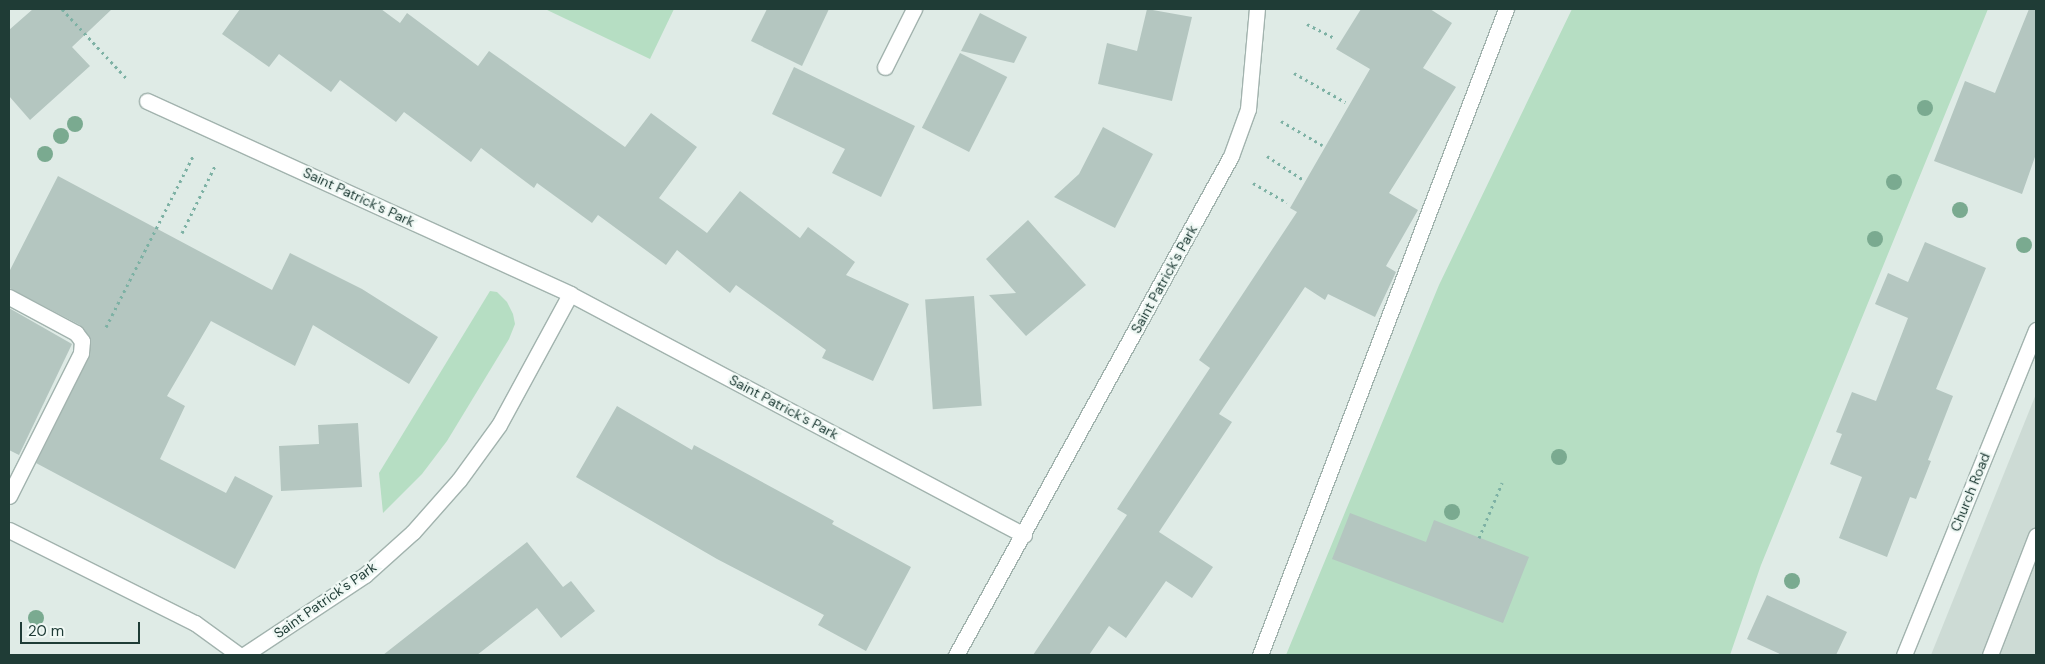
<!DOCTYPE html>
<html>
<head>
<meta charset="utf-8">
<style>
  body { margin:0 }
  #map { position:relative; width:2045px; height:664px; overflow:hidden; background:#dfebe6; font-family:"DM Sans",sans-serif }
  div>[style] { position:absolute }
  .built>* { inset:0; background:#cddbd5 }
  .green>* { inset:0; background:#b6dec3 }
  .building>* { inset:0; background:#b4c6c0; transform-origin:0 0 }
  .path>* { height:3px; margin-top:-1.5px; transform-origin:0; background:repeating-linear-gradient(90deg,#7db1a4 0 2.5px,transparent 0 6.5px) }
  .roads { filter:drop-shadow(1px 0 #a2b3ae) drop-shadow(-1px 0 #a2b3ae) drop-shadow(0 1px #a2b3ae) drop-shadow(0 -1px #a2b3ae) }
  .service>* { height:15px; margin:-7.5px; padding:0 7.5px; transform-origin:7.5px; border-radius:7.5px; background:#fff }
  .minor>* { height:15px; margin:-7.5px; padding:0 7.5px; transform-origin:7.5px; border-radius:7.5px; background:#fff }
  .tertiary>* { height:15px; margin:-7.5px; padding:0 7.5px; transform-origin:7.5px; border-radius:7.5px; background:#fff }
  .trees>* { width:16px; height:16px; margin:-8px; border-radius:50%; background:#7aaa90 }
  span { translate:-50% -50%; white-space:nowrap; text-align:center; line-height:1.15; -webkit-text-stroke:4.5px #eff8f4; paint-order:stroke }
  .street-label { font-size:14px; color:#1f3c36 }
  .frame { position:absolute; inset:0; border:10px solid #1f3c36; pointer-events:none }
  .scale { position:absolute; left:20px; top:622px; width:120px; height:22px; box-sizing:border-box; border:2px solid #1f3c36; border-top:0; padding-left:6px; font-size:15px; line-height:18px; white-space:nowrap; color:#1f3c36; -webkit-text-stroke:4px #eff8f4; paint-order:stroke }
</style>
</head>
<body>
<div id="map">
  <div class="built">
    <i style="clip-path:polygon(2036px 394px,2036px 655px,1931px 655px)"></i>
  </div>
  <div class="green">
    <i style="clip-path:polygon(545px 9px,674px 9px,650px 59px)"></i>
    <i style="clip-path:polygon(1572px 9px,1988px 9px,1761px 565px,1730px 655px,1286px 655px,1439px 285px)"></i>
    <i style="clip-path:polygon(490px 291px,497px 292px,507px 302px,513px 314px,515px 324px,509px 339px,447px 441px,422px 474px,383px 513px,379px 473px)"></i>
  </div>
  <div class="building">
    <i style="clip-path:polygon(33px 9px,112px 9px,72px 47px,90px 66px,30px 120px,9px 96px,9px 30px)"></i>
    <i style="clip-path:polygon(240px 9px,381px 9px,400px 23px,407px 13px,478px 66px,489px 51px,625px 147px,651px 113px,697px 147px,659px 198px,707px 233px,740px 191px,800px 238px,808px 227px,855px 262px,846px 275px,909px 304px,873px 381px,822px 358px,826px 350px,736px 285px,730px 293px,677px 250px,666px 265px,598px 215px,592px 223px,537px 183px,534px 188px,481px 148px,471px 162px,404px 112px,396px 122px,340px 80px,331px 92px,279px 54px,269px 67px,222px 34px)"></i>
    <i style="clip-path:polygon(767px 9px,829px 9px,802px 66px,751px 41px)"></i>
    <i style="clip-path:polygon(1147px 9px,1192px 17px,1172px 101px,1098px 84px,1107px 43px,1137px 51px)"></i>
    <i style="clip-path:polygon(1361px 9px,1430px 9px,1452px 23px,1423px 68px,1456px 87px,1389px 193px,1418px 210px,1386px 266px,1396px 272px,1375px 317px,1328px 294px,1325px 300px,1305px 287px,1219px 414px,1232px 422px,1159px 532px,1213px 567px,1192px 598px,1166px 581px,1126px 638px,1109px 626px,1089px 655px,1033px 655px,1127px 515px,1117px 509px,1210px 368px,1199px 360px,1297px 212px,1290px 208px,1370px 69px,1336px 49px)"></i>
    <i style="clip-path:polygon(2029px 9px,2036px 9px,2036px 154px,2022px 194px,1934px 161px,1965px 81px,1995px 93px)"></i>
    <i style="clip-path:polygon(980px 13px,1027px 37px,1014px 63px,961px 51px)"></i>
    <i style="left:960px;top:53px;width:53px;height:84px;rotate:27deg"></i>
    <i style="clip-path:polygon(794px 67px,915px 126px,881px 197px,832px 173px,845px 149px,772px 114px)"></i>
    <i style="clip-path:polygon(1103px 127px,1153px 154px,1115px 228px,1054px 197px,1079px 174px)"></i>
    <i style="clip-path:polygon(58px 176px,272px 290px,290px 253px,362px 289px,438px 337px,409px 384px,313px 325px,295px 366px,211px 321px,167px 396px,185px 406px,160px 459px,226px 493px,235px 476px,273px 496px,235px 569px,36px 463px,89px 357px,91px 342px,80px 325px,9px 288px,9px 272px)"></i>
    <i style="clip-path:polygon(1028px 220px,1086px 285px,1026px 336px,989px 295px,1016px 293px,986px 259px)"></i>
    <i style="clip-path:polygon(1925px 242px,1986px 268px,1936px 389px,1953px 396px,1928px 460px,1931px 461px,1916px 499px,1910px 497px,1887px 557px,1839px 538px,1862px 477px,1830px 464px,1842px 434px,1836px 432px,1852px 392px,1876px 401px,1908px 318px,1875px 304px,1888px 273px,1908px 282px)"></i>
    <i style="left:974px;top:296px;width:110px;height:49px;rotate:86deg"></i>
    <i style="clip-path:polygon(9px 308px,72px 344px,19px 455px,9px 450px)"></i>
    <i style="clip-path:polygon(617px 406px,692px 450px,694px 445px,834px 521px,832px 524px,911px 567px,866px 651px,818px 625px,824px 615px,717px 559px,576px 477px)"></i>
    <i style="clip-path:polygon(358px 423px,362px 487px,281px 491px,279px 446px,319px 444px,318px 425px)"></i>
    <i style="clip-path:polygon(1350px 513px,1426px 542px,1434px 520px,1529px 557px,1503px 623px,1332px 559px)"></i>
    <i style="clip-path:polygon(527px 542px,563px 587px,571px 581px,595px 611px,561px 638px,537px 608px,477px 655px,383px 655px)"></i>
    <i style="clip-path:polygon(1767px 595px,1847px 632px,1836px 655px,1782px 655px,1747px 639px)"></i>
  </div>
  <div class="path">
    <i style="left:62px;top:9px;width:97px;rotate:47.1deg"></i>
    <i style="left:1307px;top:24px;width:30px;rotate:27deg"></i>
    <i style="left:1294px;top:73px;width:59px;rotate:29.6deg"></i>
    <i style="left:1281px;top:121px;width:48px;rotate:30.3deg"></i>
    <i style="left:1267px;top:156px;width:42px;rotate:33.3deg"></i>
    <i style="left:1253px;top:183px;width:39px;rotate:30deg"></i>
    <i style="left:182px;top:233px;width:77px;rotate:-63.8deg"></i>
    <i style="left:106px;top:327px;width:194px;rotate:-63deg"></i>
    <i style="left:1479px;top:538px;width:60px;rotate:-67.3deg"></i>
  </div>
  <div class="roads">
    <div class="service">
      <i style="left:9px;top:297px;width:76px;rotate:28.2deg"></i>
      <i style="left:76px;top:333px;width:10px;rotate:53deg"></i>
      <i style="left:82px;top:341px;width:12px;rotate:95deg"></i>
      <i style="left:81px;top:353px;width:160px;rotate:116.7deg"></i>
      <i style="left:1260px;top:655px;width:691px;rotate:-69.15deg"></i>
      <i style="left:1990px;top:655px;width:128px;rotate:-68.9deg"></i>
    </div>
    <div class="minor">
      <i style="left:885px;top:67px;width:65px;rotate:-63.4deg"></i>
      <i style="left:147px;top:101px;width:465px;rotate:24.5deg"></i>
      <i style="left:9px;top:530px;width:208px;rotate:26.6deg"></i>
      <i style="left:195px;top:623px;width:54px;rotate:36deg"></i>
      <i style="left:244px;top:655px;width:145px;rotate:-33.5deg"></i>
      <i style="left:365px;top:575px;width:64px;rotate:-41.9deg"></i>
      <i style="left:413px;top:532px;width:69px;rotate:-48.5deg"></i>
      <i style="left:459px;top:480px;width:68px;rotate:-54deg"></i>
      <i style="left:499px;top:425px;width:149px;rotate:-61.5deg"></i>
      <i style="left:570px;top:294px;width:514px;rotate:27.96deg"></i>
      <i style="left:956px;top:655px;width:570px;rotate:-61.14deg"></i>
      <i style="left:1231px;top:156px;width:50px;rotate:-70.1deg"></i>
      <i style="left:1248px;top:109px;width:100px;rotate:-84.9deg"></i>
    </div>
    <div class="tertiary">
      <i style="left:1904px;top:655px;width:351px;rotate:-67.9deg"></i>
    </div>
  </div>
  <div class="trees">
    <i style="left:1925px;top:108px"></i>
    <i style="left:75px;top:124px"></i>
    <i style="left:61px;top:136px"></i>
    <i style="left:45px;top:154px"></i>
    <i style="left:1894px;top:182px"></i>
    <i style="left:1960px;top:210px"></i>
    <i style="left:1875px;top:239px"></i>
    <i style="left:2024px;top:245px"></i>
    <i style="left:1559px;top:457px"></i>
    <i style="left:1452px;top:512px"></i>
    <i style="left:1792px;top:581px"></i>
    <i style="left:36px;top:618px"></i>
  </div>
  <div class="street-label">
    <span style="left:359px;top:197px;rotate:25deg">Saint Patrick's Park</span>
    <span style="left:1164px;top:279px;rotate:-61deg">Saint Patrick's Park</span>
    <span style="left:784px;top:407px;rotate:28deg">Saint Patrick's Park</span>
    <span style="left:1970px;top:492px;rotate:-68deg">Church Road</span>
    <span style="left:325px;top:600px;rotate:-35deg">Saint Patrick's Park</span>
  </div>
  <div class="frame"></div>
  <div class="scale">20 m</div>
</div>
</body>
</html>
